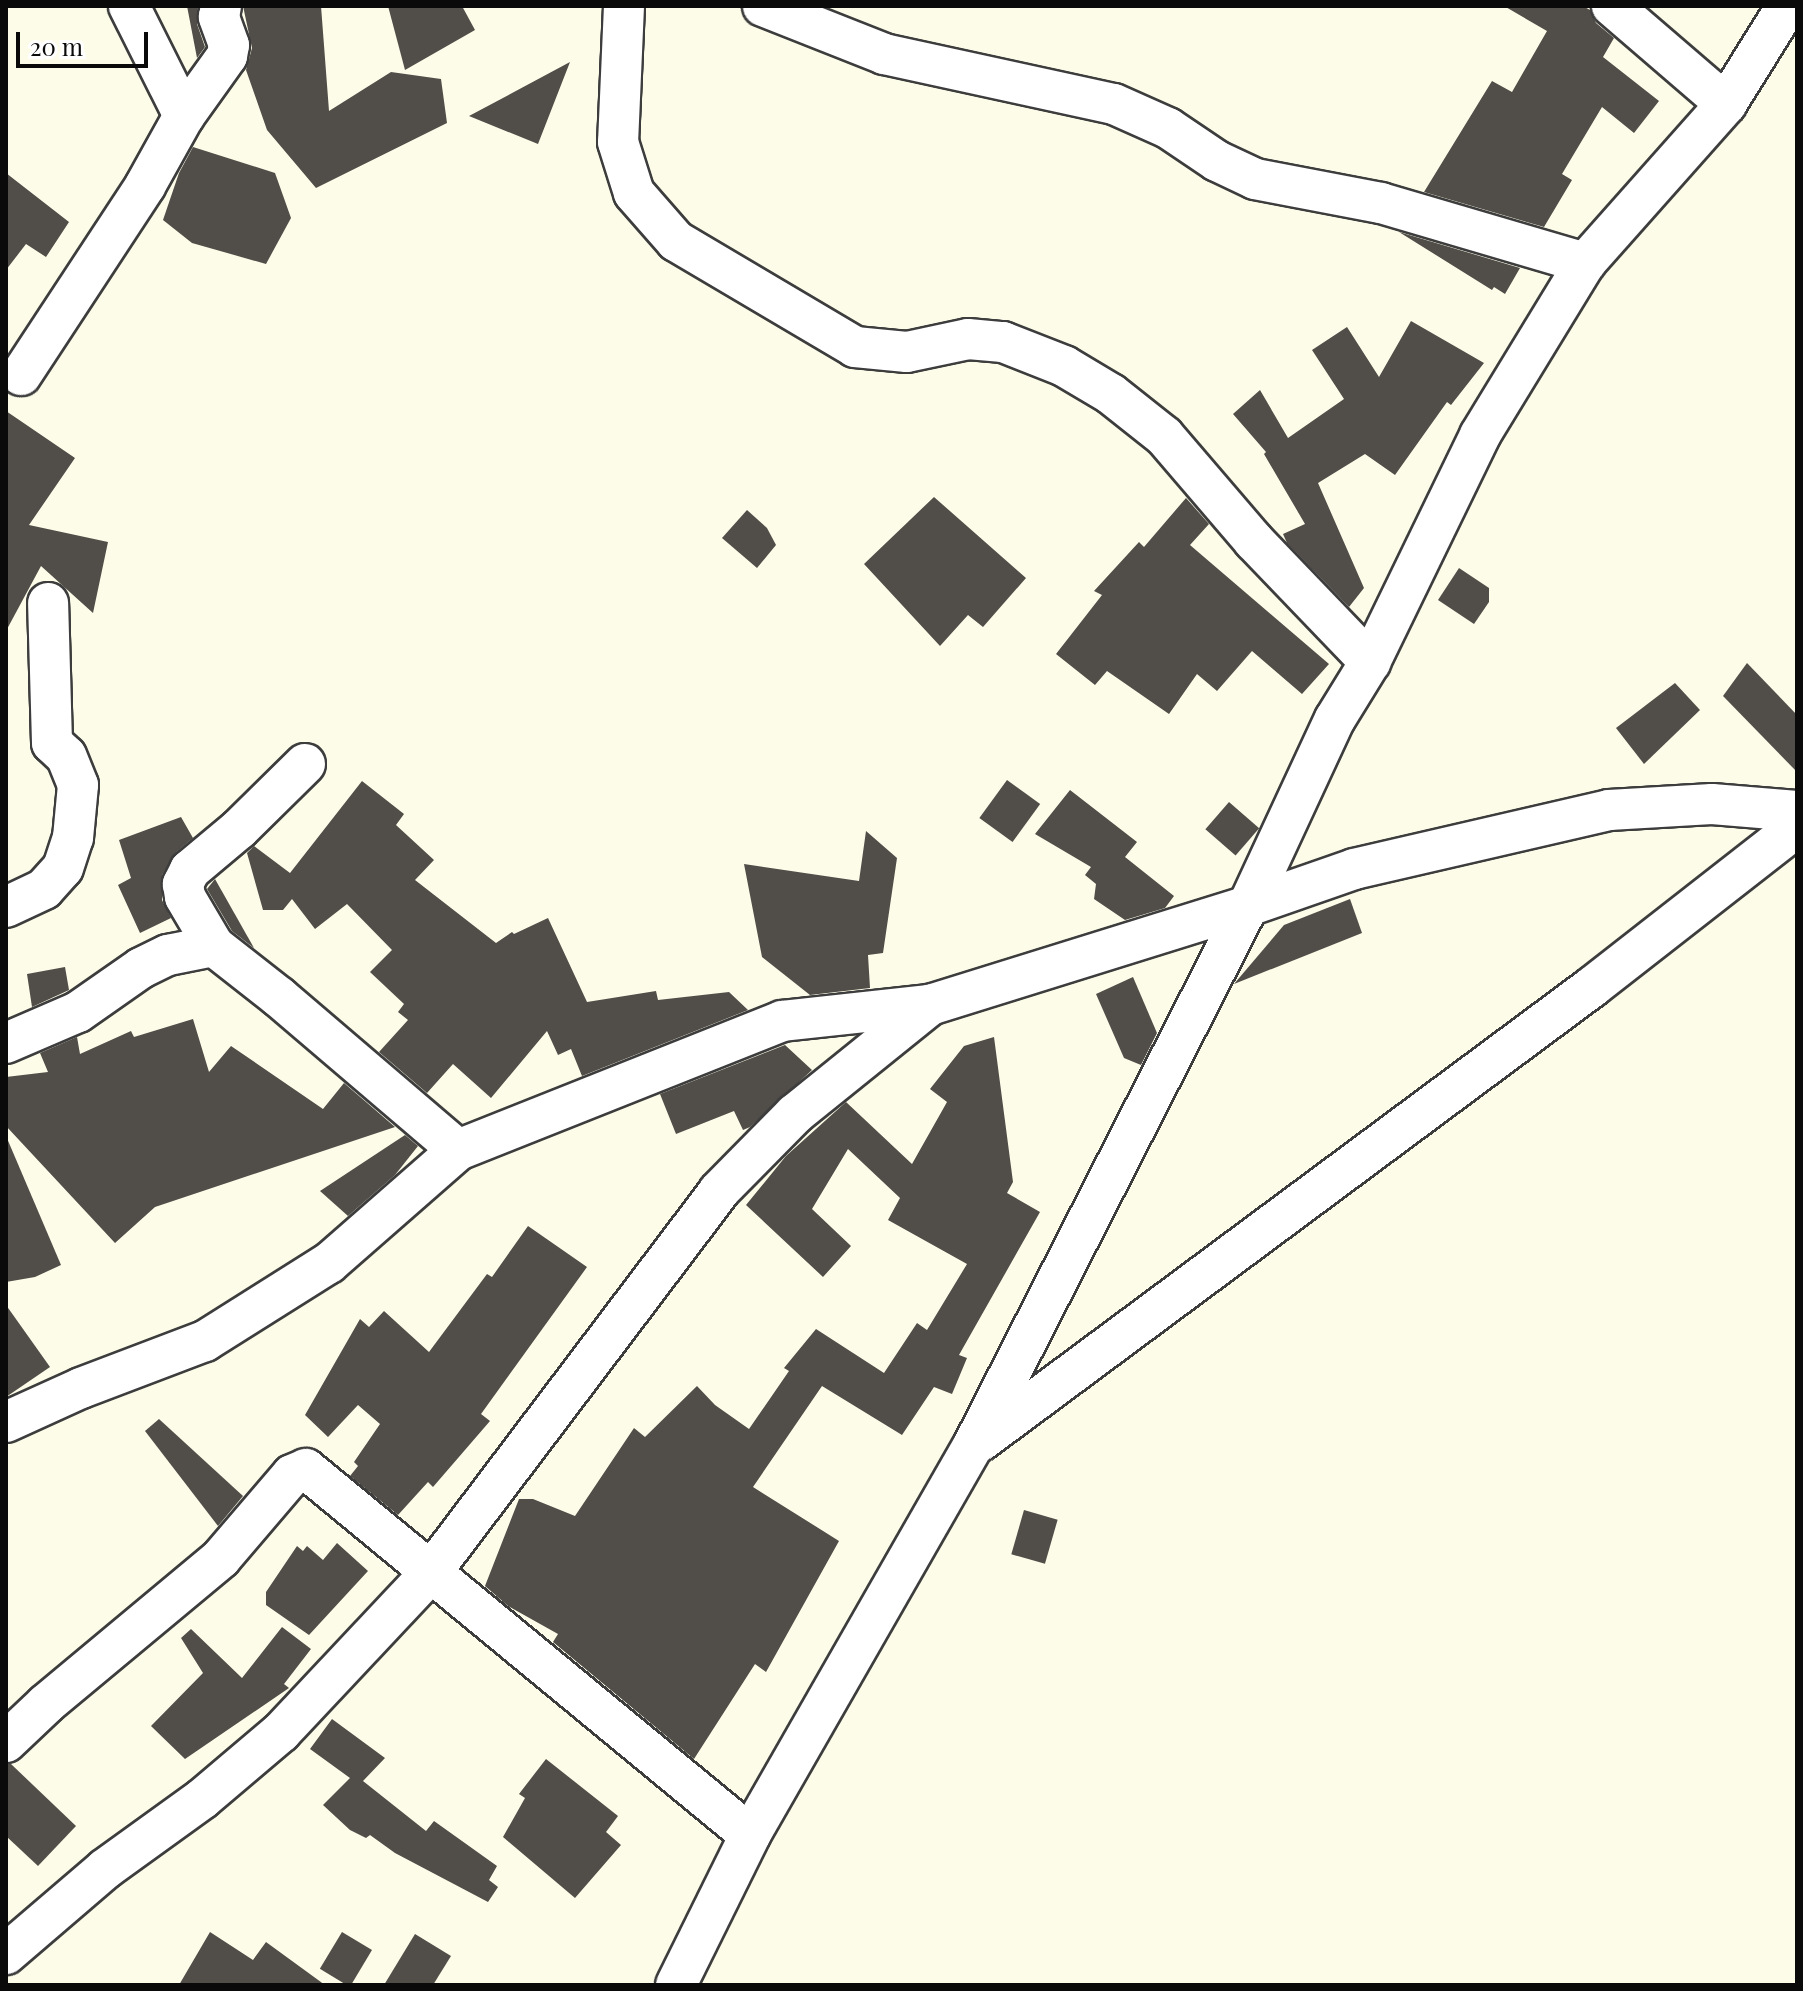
<!DOCTYPE html>
<html>
<head>
<meta charset="utf-8">
<style>
  body { margin:0 }
  #map { position:relative; width:1803px; height:1991px; overflow:hidden; background:#fcfce9; font-family:"Playfair Display",serif }
  div>[style] { position:absolute }
  .building>* { inset:0; background:#514d48; transform-origin:0 0 }
  .roads { filter:drop-shadow(2px 0 #3d3d3d) drop-shadow(-2px 0 #3d3d3d) drop-shadow(0 2px #3d3d3d) drop-shadow(0 -2px #3d3d3d) }
  .minor>* { height:40px; margin:-20px; padding:0 20px; transform-origin:20px; border-radius:20px; background:#fff }
  span { translate:-50% -50%; white-space:nowrap; text-align:center; line-height:1.15; -webkit-text-stroke:8px #fff; paint-order:stroke }
  .frame { position:absolute; inset:0; border:8px solid #0a0a0a; pointer-events:none }
  .scale { position:absolute; left:16px; top:32px; width:132px; height:36px; box-sizing:border-box; border:4px solid #0a0a0a; border-top:0; padding-left:10px; font-size:24px; line-height:28px; white-space:nowrap; color:#0a0a0a; -webkit-text-stroke:6px #fff; paint-order:stroke }
</style>
</head>
<body>
<div id="map">
  <div class="building">
    <i style="clip-path:polygon(187px 6px,198px 6px,197px 24px,205px 47px,197px 58px)"></i>
    <i style="clip-path:polygon(243px 6px,321px 6px,329px 111px,391px 72px,441px 79px,447px 123px,316px 188px,267px 130px,246px 70px,252px 48px)"></i>
    <i style="clip-path:polygon(388px 6px,462px 6px,475px 30px,405px 70px)"></i>
    <i style="clip-path:polygon(1504px 6px,1583px 6px,1590px 10px,1596px 23px,1614px 38px,1603px 57px,1659px 101px,1634px 133px,1602px 107px,1562px 174px,1572px 180px,1544px 227px,1424px 192px,1492px 81px,1512px 92px,1547px 31px)"></i>
    <i style="clip-path:polygon(570px 62px,538px 144px,469px 116px,514px 92px)"></i>
    <i style="clip-path:polygon(193px 147px,275px 173px,291px 218px,266px 264px,192px 243px,163px 220px,179px 173px)"></i>
    <i style="clip-path:polygon(6px 173px,69px 222px,46px 257px,26px 244px,6px 270px)"></i>
    <i style="clip-path:polygon(1399px 232px,1520px 268px,1505px 294px,1494px 287px,1492px 290px)"></i>
    <i style="clip-path:polygon(1411px 321px,1484px 363px,1451px 405px,1447px 402px,1395px 475px,1365px 454px,1318px 483px,1364px 588px,1349px 607px,1287px 543px,1283px 534px,1305px 524px,1264px 454px,1266px 452px,1233px 414px,1260px 390px,1288px 438px,1344px 399px,1312px 350px,1347px 327px,1379px 377px)"></i>
    <i style="clip-path:polygon(6px 411px,75px 458px,29px 525px,108px 542px,93px 613px,41px 566px,6px 631px)"></i>
    <i style="clip-path:polygon(934px 497px,1026px 578px,983px 627px,968px 615px,940px 646px,864px 564px)"></i>
    <i style="clip-path:polygon(1186px 498px,1209px 524px,1190px 545px,1329px 664px,1302px 694px,1252px 651px,1217px 691px,1197px 674px,1169px 714px,1107px 671px,1095px 685px,1056px 654px,1102px 595px,1094px 591px,1139px 542px,1144px 547px)"></i>
    <i style="clip-path:polygon(747px 510px,767px 528px,776px 545px,757px 568px,722px 538px)"></i>
    <i style="clip-path:polygon(1459px 568px,1489px 588px,1489px 602px,1474px 624px,1438px 600px)"></i>
    <i style="clip-path:polygon(1747px 663px,1797px 715px,1797px 772px,1723px 696px)"></i>
    <i style="clip-path:polygon(1675px 683px,1700px 710px,1644px 764px,1616px 728px)"></i>
    <i style="left:1007px;top:780px;width:41px;height:47px;rotate:36deg"></i>
    <i style="clip-path:polygon(362px 781px,404px 814px,396px 825px,434px 860px,415px 880px,496px 943px,512px 932px,514px 934px,548px 918px,587px 1002px,656px 991px,658px 1000px,729px 992px,748px 1010px,582px 1076px,571px 1049px,558px 1055px,547px 1031px,491px 1098px,453px 1064px,427px 1093px,379px 1052px,408px 1020px,398px 1012px,404px 1004px,370px 972px,392px 950px,347px 904px,315px 929px,292px 899px,283px 910px,263px 910px,247px 853px,254px 846px,290px 873px)"></i>
    <i style="clip-path:polygon(1070px 790px,1137px 842px,1125px 857px,1174px 896px,1165px 908px,1125px 920px,1094px 899px,1096px 884px,1085px 875px,1091px 867px,1035px 834px)"></i>
    <i style="left:1229px;top:802px;width:40px;height:36px;rotate:41deg"></i>
    <i style="clip-path:polygon(181px 817px,193px 838px,175px 853px,162px 875px,162px 900px,171px 918px,140px 933px,118px 885px,131px 878px,119px 840px)"></i>
    <i style="clip-path:polygon(866px 831px,897px 858px,883px 953px,868px 955px,870px 988px,810px 995px,762px 957px,744px 864px,859px 881px)"></i>
    <i style="clip-path:polygon(215px 879px,254px 948px,232px 931px,207px 889px)"></i>
    <i style="clip-path:polygon(1350px 899px,1362px 933px,1234px 984px,1284px 925px)"></i>
    <i style="clip-path:polygon(65px 967px,69px 990px,32px 1007px,27px 974px)"></i>
    <i style="clip-path:polygon(1133px 977px,1157px 1033px,1141px 1065px,1124px 1058px,1096px 994px)"></i>
    <i style="clip-path:polygon(193px 1019px,209px 1072px,231px 1046px,323px 1109px,344px 1083px,395px 1127px,155px 1207px,115px 1243px,6px 1126px,6px 1077px,48px 1072px,40px 1053px,77px 1037px,80px 1054px,131px 1031px,134px 1037px)"></i>
    <i style="clip-path:polygon(994px 1037px,1013px 1182px,1007px 1193px,1040px 1212px,959px 1355px,967px 1358px,952px 1394px,934px 1387px,902px 1435px,822px 1386px,753px 1487px,839px 1541px,766px 1672px,755px 1664px,694px 1759px,553px 1642px,558px 1634px,508px 1606px,485px 1586px,519px 1499px,533px 1499px,575px 1516px,634px 1428px,645px 1437px,697px 1386px,715px 1405px,749px 1429px,789px 1371px,784px 1368px,816px 1329px,884px 1373px,917px 1323px,927px 1330px,967px 1264px,888px 1220px,900px 1198px,848px 1149px,812px 1209px,851px 1246px,823px 1277px,746px 1205px,786px 1156px,846px 1102px,912px 1164px,947px 1102px,930px 1089px,964px 1046px)"></i>
    <i style="clip-path:polygon(785px 1045px,812px 1070px,750px 1127px,743px 1130px,734px 1111px,676px 1134px,660px 1094px)"></i>
    <i style="clip-path:polygon(405px 1135px,418px 1146px,395px 1175px,348px 1216px,320px 1191px)"></i>
    <i style="clip-path:polygon(6px 1136px,61px 1265px,35px 1277px,6px 1282px)"></i>
    <i style="clip-path:polygon(528px 1226px,587px 1267px,481px 1414px,490px 1421px,433px 1487px,428px 1482px,398px 1515px,350px 1476px,358px 1466px,354px 1462px,380px 1424px,358px 1405px,328px 1437px,305px 1415px,360px 1319px,369px 1327px,384px 1311px,429px 1352px,487px 1274px,492px 1277px)"></i>
    <i style="clip-path:polygon(6px 1305px,50px 1367px,6px 1397px)"></i>
    <i style="clip-path:polygon(159px 1419px,243px 1496px,218px 1526px,145px 1431px)"></i>
    <i style="left:1024px;top:1510px;width:35px;height:46px;rotate:16deg"></i>
    <i style="clip-path:polygon(337px 1543px,368px 1571px,309px 1635px,266px 1605px,266px 1592px,297px 1546px,303px 1551px,307px 1546px,323px 1560px)"></i>
    <i style="clip-path:polygon(282px 1627px,311px 1649px,284px 1684px,289px 1688px,185px 1759px,151px 1726px,203px 1673px,181px 1638px,191px 1629px,242px 1678px)"></i>
    <i style="clip-path:polygon(332px 1719px,385px 1758px,363px 1781px,426px 1831px,434px 1821px,497px 1866px,489px 1880px,498px 1887px,488px 1902px,395px 1853px,370px 1835px,366px 1838px,350px 1830px,323px 1805px,350px 1778px,310px 1749px)"></i>
    <i style="clip-path:polygon(546px 1759px,618px 1816px,606px 1832px,621px 1845px,575px 1898px,503px 1837px,525px 1798px,519px 1794px)"></i>
    <i style="clip-path:polygon(6px 1764px,11px 1764px,76px 1826px,38px 1866px,6px 1836px)"></i>
    <i style="clip-path:polygon(210px 1932px,253px 1960px,266px 1942px,325px 1985px,179px 1985px)"></i>
    <i style="left:342px;top:1932px;width:35px;height:43px;rotate:31deg"></i>
    <i style="clip-path:polygon(415px 1934px,451px 1956px,433px 1985px,384px 1985px)"></i>
  </div>
  <div class="roads">
    <div class="minor">
      <i style="left:129px;top:6px;width:123px;rotate:63.4deg"></i>
      <i style="left:624px;top:6px;width:136px;rotate:92.5deg"></i>
      <i style="left:618px;top:142px;width:53px;rotate:72.6deg"></i>
      <i style="left:634px;top:193px;width:64px;rotate:48.8deg"></i>
      <i style="left:676px;top:241px;width:208px;rotate:30.6deg"></i>
      <i style="left:855px;top:347px;width:52px;rotate:5.5deg"></i>
      <i style="left:907px;top:352px;width:62px;rotate:-12deg"></i>
      <i style="left:968px;top:339px;width:35px;rotate:5deg"></i>
      <i style="left:1003px;top:342px;width:66px;rotate:21.5deg"></i>
      <i style="left:1064px;top:366px;width:55px;rotate:30.8deg"></i>
      <i style="left:1111px;top:394px;width:68px;rotate:38.4deg"></i>
      <i style="left:1164px;top:436px;width:138px;rotate:49.4deg"></i>
      <i style="left:1254px;top:541px;width:168px;rotate:46.2deg"></i>
      <i style="left:763px;top:6px;width:130px;rotate:21.6deg"></i>
      <i style="left:884px;top:54px;width:235px;rotate:12.3deg"></i>
      <i style="left:1114px;top:104px;width:59px;rotate:24deg"></i>
      <i style="left:1168px;top:128px;width:59px;rotate:34deg"></i>
      <i style="left:1217px;top:161px;width:42px;rotate:25.3deg"></i>
      <i style="left:1255px;top:179px;width:128px;rotate:10.8deg"></i>
      <i style="left:1381px;top:203px;width:213px;rotate:16.4deg"></i>
      <i style="left:1612px;top:6px;width:150px;rotate:40.7deg"></i>
      <i style="left:21px;top:375px;width:226px;rotate:-56.7deg"></i>
      <i style="left:145px;top:186px;width:80px;rotate:-60.9deg"></i>
      <i style="left:184px;top:116px;width:74px;rotate:-54.4deg"></i>
      <i style="left:227px;top:56px;width:11px;rotate:-80deg"></i>
      <i style="left:229px;top:45px;width:30px;rotate:-110deg"></i>
      <i style="left:219px;top:17px;width:11px;rotate:-80deg"></i>
      <i style="left:305px;top:764px;width:93px;rotate:135.4deg"></i>
      <i style="left:239px;top:829px;width:64px;rotate:140.1deg"></i>
      <i style="left:190px;top:870px;width:16px;rotate:117deg"></i>
      <i style="left:183px;top:884px;width:13px;rotate:81deg"></i>
      <i style="left:185px;top:897px;width:57px;rotate:59.4deg"></i>
      <i style="left:214px;top:946px;width:83px;rotate:38.1deg"></i>
      <i style="left:279px;top:997px;width:235px;rotate:40.5deg"></i>
      <i style="left:6px;top:907px;width:42px;rotate:-25.3deg"></i>
      <i style="left:44px;top:889px;width:28px;rotate:-48deg"></i>
      <i style="left:63px;top:868px;width:32px;rotate:-72deg"></i>
      <i style="left:73px;top:838px;width:53px;rotate:-84.6deg"></i>
      <i style="left:78px;top:785px;width:31px;rotate:-112deg"></i>
      <i style="left:66px;top:756px;width:19px;rotate:-137deg"></i>
      <i style="left:52px;top:743px;width:140px;rotate:-91.6deg"></i>
      <i style="left:6px;top:1043px;width:78px;rotate:-23.3deg"></i>
      <i style="left:78px;top:1012px;width:77px;rotate:-34.9deg"></i>
      <i style="left:141px;top:968px;width:30px;rotate:-26deg"></i>
      <i style="left:168px;top:955px;width:47px;rotate:-11.1deg"></i>
      <i style="left:6px;top:1422px;width:82px;rotate:-24.4deg"></i>
      <i style="left:81px;top:1388px;width:133px;rotate:-20.8deg"></i>
      <i style="left:205px;top:1341px;width:146px;rotate:-32.2deg"></i>
      <i style="left:329px;top:1263px;width:171px;rotate:-41.2deg"></i>
      <i style="left:458px;top:1150px;width:349px;rotate:-21.7deg"></i>
      <i style="left:782px;top:1021px;width:149px;rotate:-6.2deg"></i>
      <i style="left:930px;top:1005px;width:333px;rotate:-17.3deg"></i>
      <i style="left:1248px;top:906px;width:112px;rotate:-19.2deg"></i>
      <i style="left:1354px;top:869px;width:262px;rotate:-13deg"></i>
      <i style="left:1609px;top:810px;width:103px;rotate:-3.3deg"></i>
      <i style="left:1712px;top:804px;width:85px;rotate:4.7deg"></i>
      <i style="left:982px;top:1440px;width:760px;rotate:-36.6deg"></i>
      <i style="left:1592px;top:987px;width:260px;rotate:-38deg"></i>
      <i style="left:6px;top:1742px;width:55px;rotate:-43.5deg"></i>
      <i style="left:46px;top:1704px;width:228px;rotate:-39.8deg"></i>
      <i style="left:221px;top:1558px;width:109px;rotate:-49.5deg"></i>
      <i style="left:292px;top:1475px;width:15px;rotate:-23deg"></i>
      <i style="left:306px;top:1469px;width:575px;rotate:39.5deg"></i>
      <i style="left:6px;top:1954px;width:130px;rotate:-40.6deg"></i>
      <i style="left:105px;top:1869px;width:120px;rotate:-35.8deg"></i>
      <i style="left:202px;top:1799px;width:104px;rotate:-40.3deg"></i>
      <i style="left:281px;top:1732px;width:221px;rotate:-46.8deg"></i>
      <i style="left:432px;top:1571px;width:476px;rotate:-52.9deg"></i>
      <i style="left:719px;top:1191px;width:108px;rotate:-45.4deg"></i>
      <i style="left:795px;top:1114px;width:174px;rotate:-38.9deg"></i>
      <i style="left:676px;top:1985px;width:167px;rotate:-63.7deg"></i>
      <i style="left:750px;top:1835px;width:448px;rotate:-60.2deg"></i>
      <i style="left:973px;top:1446px;width:606px;rotate:-63.01deg"></i>
      <i style="left:1248px;top:906px;width:206px;rotate:-65.1deg"></i>
      <i style="left:1335px;top:719px;width:67px;rotate:-58.4deg"></i>
      <i style="left:1370px;top:662px;width:252px;rotate:-64.1deg"></i>
      <i style="left:1480px;top:435px;width:202px;rotate:-58.6deg"></i>
      <i style="left:1585px;top:263px;width:213px;rotate:-48.4deg"></i>
      <i style="left:1726px;top:104px;width:115px;rotate:-58.1deg"></i>
    </div>
  </div>
  <div class="frame"></div>
  <div class="scale">20 m</div>
</div>
</body>
</html>
